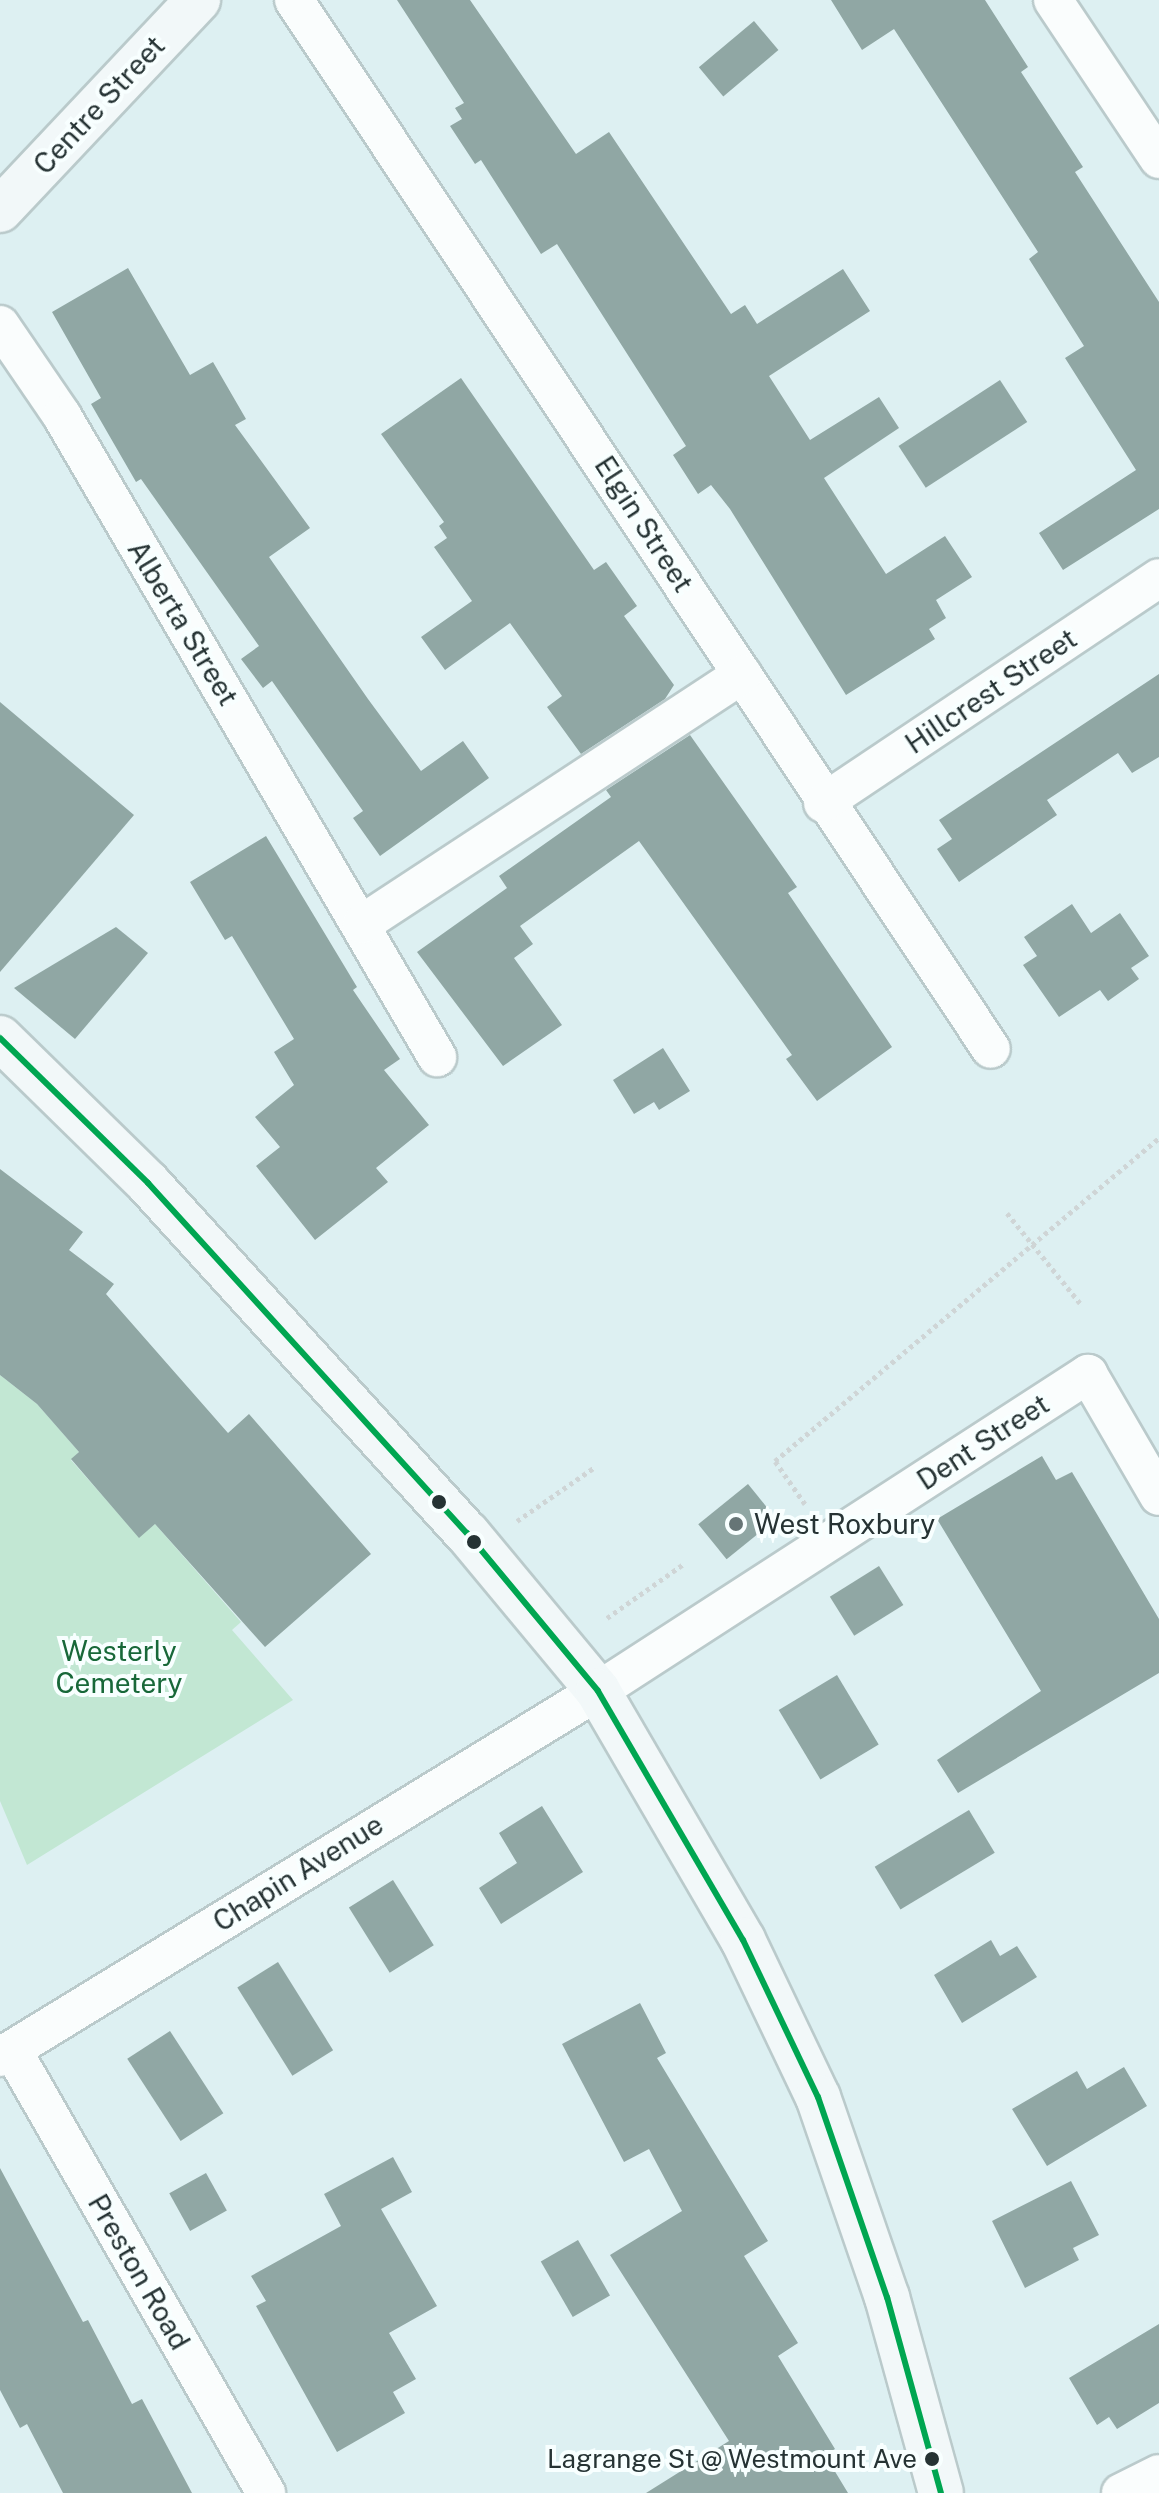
<!DOCTYPE html>
<html>
<head>
<meta charset="utf-8">
<style>
  body { margin:0 }
  #map { position:relative; width:1159px; height:2493px; overflow:hidden; background:#ddf0f2; font-family:"Public Sans",sans-serif }
  div>[style] { position:absolute }
  .green>* { inset:0; background:#c2e7d3 }
  .building>* { inset:0; background:#90a7a4; transform-origin:0 0 }
  .path>* { height:5px; margin-top:-2.5px; transform-origin:0; background:repeating-linear-gradient(90deg,#cfd5d6 0 4px,transparent 0 8px) }
  .roads { filter:drop-shadow(2px 0 #bacacb) drop-shadow(-2px 0 #bacacb) drop-shadow(0 2px #bacacb) drop-shadow(0 -2px #bacacb) }
  .minor>* { height:38px; margin:-19px; padding:0 19px; transform-origin:19px; border-radius:19px; background:#fafdfd }
  .secondary>* { height:44px; margin:-22px; padding:0 22px; transform-origin:22px; border-radius:22px; background:#f2f8f9 }
  .bus-1>* { height:6px; margin:-3px; padding:0 3px; transform-origin:3px; border-radius:3px; background:#00a651 }
  .dots>* { width:22px; height:22px; translate:-50% -50%; box-sizing:border-box; border:4px solid #f8ffff; border-radius:50% }
  span { translate:-50% -50%; white-space:nowrap; text-align:center; line-height:1.15; -webkit-text-stroke:8px #f8ffff; paint-order:stroke }
  .bus-label { font-size:26px; color:#263334 }
  .right { translate:-100% -50%; text-align:right }
  .street-label { font-size:28px; color:#263334 }
  .poi-label { font-size:28px; color:#263334 }
  .left { translate:0 -50%; text-align:left }
  .park-label { font-size:28px; color:#186839 }
</style>
</head>
<body>
<div id="map">
  <div class="green">
    <i style="clip-path:polygon(0 1375px,37px 1404px,79px 1452px,71px 1460px,139px 1537px,155px 1524px,241px 1622px,232px 1630px,293px 1700px,27px 1865px,0 1801px)"></i>
  </div>
  <div class="building">
    <i style="clip-path:polygon(397px 0,470px 0,576px 154px,609px 132px,731px 314px,745px 305px,757px 324px,843px 269px,870px 311px,769px 376px,810px 440px,879px 397px,899px 428px,824px 478px,886px 574px,945px 536px,972px 577px,936px 600px,946px 618px,929px 629px,935px 639px,846px 695px,730px 509px,711px 485px,698px 494px,673px 455px,686px 446px,557px 244px,541px 254px,481px 160px,475px 164px,450px 126px,462px 119px,455px 108px,464px 103px)"></i>
    <i style="clip-path:polygon(831px 0,985px 0,1028px 67px,1021px 72px,1083px 167px,1075px 172px,1159px 302px,1159px 509px,1063px 570px,1039px 533px,1136px 470px,1065px 358px,1084px 346px,1029px 259px,1038px 252px,894px 29px,862px 50px)"></i>
    <i style="left:754px;top:21px;width:38px;height:72px;rotate:50deg"></i>
    <i style="clip-path:polygon(128px 268px,190px 375px,213px 362px,246px 419px,235px 425px,310px 528px,269px 557px,368px 699px,421px 771px,463px 741px,489px 778px,380px 856px,353px 818px,363px 811px,272px 681px,263px 688px,241px 659px,259px 646px,141px 479px,136px 482px,91px 404px,101px 398px,52px 312px)"></i>
    <i style="clip-path:polygon(461px 378px,594px 570px,606px 562px,637px 606px,624px 616px,674px 685px,665px 699px,581px 754px,547px 707px,562px 696px,510px 623px,445px 670px,421px 637px,472px 601px,434px 547px,447px 538px,439px 526px,444px 522px,381px 434px)"></i>
    <i style="left:1000px;top:380px;width:50px;height:121px;rotate:57deg"></i>
    <i style="clip-path:polygon(1159px 674px,1159px 757px,1132px 773px,1118px 753px,1047px 800px,1057px 815px,959px 882px,937px 849px,952px 839px,939px 820px)"></i>
    <i style="clip-path:polygon(0 702px,134px 815px,0 972px)"></i>
    <i style="clip-path:polygon(690px 735px,797px 887px,788px 893px,892px 1047px,817px 1101px,786px 1059px,792px 1055px,639px 841px,520px 926px,533px 944px,514px 958px,562px 1025px,503px 1066px,417px 952px,507px 888px,499px 876px,611px 797px,606px 790px)"></i>
    <i style="clip-path:polygon(266px 836px,357px 987px,353px 990px,400px 1059px,384px 1070px,429px 1125px,376px 1168px,388px 1182px,315px 1240px,256px 1166px,280px 1147px,255px 1117px,294px 1085px,274px 1052px,294px 1039px,232px 936px,225px 940px,190px 882px)"></i>
    <i style="clip-path:polygon(1072px 904px,1091px 933px,1120px 913px,1149px 956px,1131px 968px,1139px 979px,1108px 1001px,1100px 990px,1059px 1017px,1023px 965px,1037px 956px,1024px 937px)"></i>
    <i style="clip-path:polygon(116px 927px,148px 953px,75px 1039px,14px 988px)"></i>
    <i style="clip-path:polygon(663px 1048px,690px 1091px,659px 1110px,654px 1102px,634px 1114px,613px 1080px)"></i>
    <i style="clip-path:polygon(0 1169px,83px 1232px,69px 1250px,114px 1284px,106px 1294px,228px 1433px,249px 1414px,371px 1554px,265px 1647px,155px 1524px,139px 1538px,71px 1459px,79px 1452px,37px 1404px,0 1375px)"></i>
    <i style="clip-path:polygon(1042px 1456px,1056px 1480px,1072px 1472px,1159px 1619px,1159px 1673px,958px 1793px,937px 1760px,1041px 1691px,937px 1519px)"></i>
    <i style="left:748px;top:1484px;width:45px;height:64px;rotate:51deg"></i>
    <i style="left:879px;top:1566px;width:46px;height:58px;rotate:58deg"></i>
    <i style="left:837px;top:1675px;width:81px;height:68px;rotate:59deg"></i>
    <i style="clip-path:polygon(542px 1806px,583px 1872px,501px 1924px,479px 1888px,517px 1863px,499px 1833px)"></i>
    <i style="left:969px;top:1810px;width:50px;height:110px;rotate:59deg"></i>
    <i style="left:393px;top:1880px;width:77px;height:52px;rotate:58deg"></i>
    <i style="clip-path:polygon(991px 1940px,1000px 1956px,1017px 1946px,1037px 1977px,962px 2023px,934px 1975px)"></i>
    <i style="left:278px;top:1962px;width:104px;height:48px;rotate:58deg"></i>
    <i style="clip-path:polygon(640px 2003px,666px 2053px,657px 2058px,768px 2241px,744px 2256px,798px 2343px,778px 2356px,835px 2449px,825px 2455px,848px 2493px,646px 2493px,729px 2441px,610px 2255px,682px 2211px,649px 2149px,624px 2162px,562px 2044px)"></i>
    <i style="left:170px;top:2031px;width:98px;height:51px;rotate:57deg"></i>
    <i style="clip-path:polygon(1124px 2067px,1147px 2106px,1047px 2166px,1012px 2109px,1077px 2071px,1087px 2089px)"></i>
    <i style="clip-path:polygon(393px 2157px,412px 2192px,381px 2209px,437px 2306px,389px 2333px,416px 2379px,393px 2392px,405px 2413px,337px 2452px,256px 2306px,266px 2301px,251px 2276px,341px 2226px,324px 2194px)"></i>
    <i style="clip-path:polygon(0 2168px,83px 2322px,88px 2320px,132px 2404px,142px 2399px,192px 2493px,63px 2493px,27px 2424px,20px 2428px,0 2390px)"></i>
    <i style="left:206px;top:2173px;width:43px;height:42px;rotate:61deg"></i>
    <i style="clip-path:polygon(1071px 2181px,1099px 2235px,1073px 2248px,1079px 2260px,1025px 2288px,992px 2221px)"></i>
    <i style="left:578px;top:2240px;width:64px;height:43px;rotate:60deg"></i>
    <i style="clip-path:polygon(1159px 2324px,1159px 2403px,1117px 2429px,1109px 2417px,1097px 2425px,1069px 2378px)"></i>
  </div>
  <div class="path">
    <i style="left:1007px;top:1213px;width:116px;rotate:51deg"></i>
    <i style="left:805px;top:1504px;width:52px;rotate:-124.9deg"></i>
    <i style="left:775px;top:1461px;width:502px;rotate:-40.07deg"></i>
    <i style="left:517px;top:1521px;width:95px;rotate:-34.7deg"></i>
    <i style="left:607px;top:1618px;width:95px;rotate:-35.2deg"></i>
  </div>
  <div class="roads">
    <div class="minor">
      <i style="left:294px;top:0;width:1259px;rotate:56.4deg"></i>
      <i style="left:1053px;top:0;width:191px;rotate:56.3deg"></i>
      <i style="left:0;top:325px;width:110px;rotate:55.7deg"></i>
      <i style="left:62px;top:416px;width:743px;rotate:59.67deg"></i>
      <i style="left:823px;top:803px;width:404px;rotate:-33.8deg"></i>
      <i style="left:362px;top:924px;width:455px;rotate:-33.3deg"></i>
      <i style="left:12px;top:2050px;width:511px;rotate:60.17deg"></i>
      <i style="left:0;top:2057px;width:701px;rotate:-31.47deg"></i>
      <i style="left:598px;top:1691px;width:584px;rotate:-32.9deg"></i>
      <i style="left:1088px;top:1374px;width:141px;rotate:59.8deg"></i>
      <i style="left:1121px;top:2493px;width:42px;rotate:-26.6deg"></i>
    </div>
    <div class="secondary">
      <i style="left:0;top:210px;width:289px;rotate:-46.7deg"></i>
      <i style="left:0;top:1038px;width:207px;rotate:44.4deg"></i>
      <i style="left:148px;top:1183px;width:474px;rotate:47.7deg"></i>
      <i style="left:467px;top:1533px;width:205px;rotate:50.3deg"></i>
      <i style="left:598px;top:1691px;width:288px;rotate:59.8deg"></i>
      <i style="left:743px;top:1940px;width:174px;rotate:64.5deg"></i>
      <i style="left:818px;top:2097px;width:212px;rotate:71deg"></i>
      <i style="left:887px;top:2297px;width:203px;rotate:74.6deg"></i>
    </div>
  </div>
  <div class="bus-1">
    <i style="left:0;top:1038px;width:207px;rotate:44.4deg"></i>
    <i style="left:148px;top:1183px;width:474px;rotate:47.7deg"></i>
    <i style="left:467px;top:1533px;width:205px;rotate:50.3deg"></i>
    <i style="left:598px;top:1691px;width:288px;rotate:59.8deg"></i>
    <i style="left:743px;top:1940px;width:174px;rotate:64.5deg"></i>
    <i style="left:818px;top:2097px;width:212px;rotate:71deg"></i>
    <i style="left:887px;top:2297px;width:203px;rotate:74.6deg"></i>
  </div>
  <div class="dots">
    <i style="left:439px;top:1502px;background:#263334"></i>
    <i style="left:736px;top:1524px;background:#667576"></i>
    <i style="left:474px;top:1542px;background:#263334"></i>
    <i style="left:932px;top:2459px;background:#263334"></i>
  </div>
  <div class="bus-label">
    <span class="right" style="left:917px;top:2459px">Lagrange St @ Westmount Ave</span>
  </div>
  <div class="street-label">
    <span style="left:99px;top:105px;rotate:-47deg">Centre Street</span>
    <span style="left:644px;top:524px;rotate:57deg">Elgin Street</span>
    <span style="left:183px;top:623px;rotate:59deg">Alberta Street</span>
    <span style="left:991px;top:691px;rotate:-34deg">Hillcrest Street</span>
    <span style="left:983px;top:1442px;rotate:-33deg">Dent Street</span>
    <span style="left:298px;top:1873px;rotate:-32deg">Chapin Avenue</span>
    <span style="left:139px;top:2272px;rotate:60deg">Preston Road</span>
  </div>
  <div class="poi-label">
    <span class="left" style="left:754px;top:1524px">West Roxbury</span>
  </div>
  <div class="park-label">
    <span style="left:119px;top:1667px">Westerly<br>Cemetery</span>
  </div>
</div>
</body>
</html>
